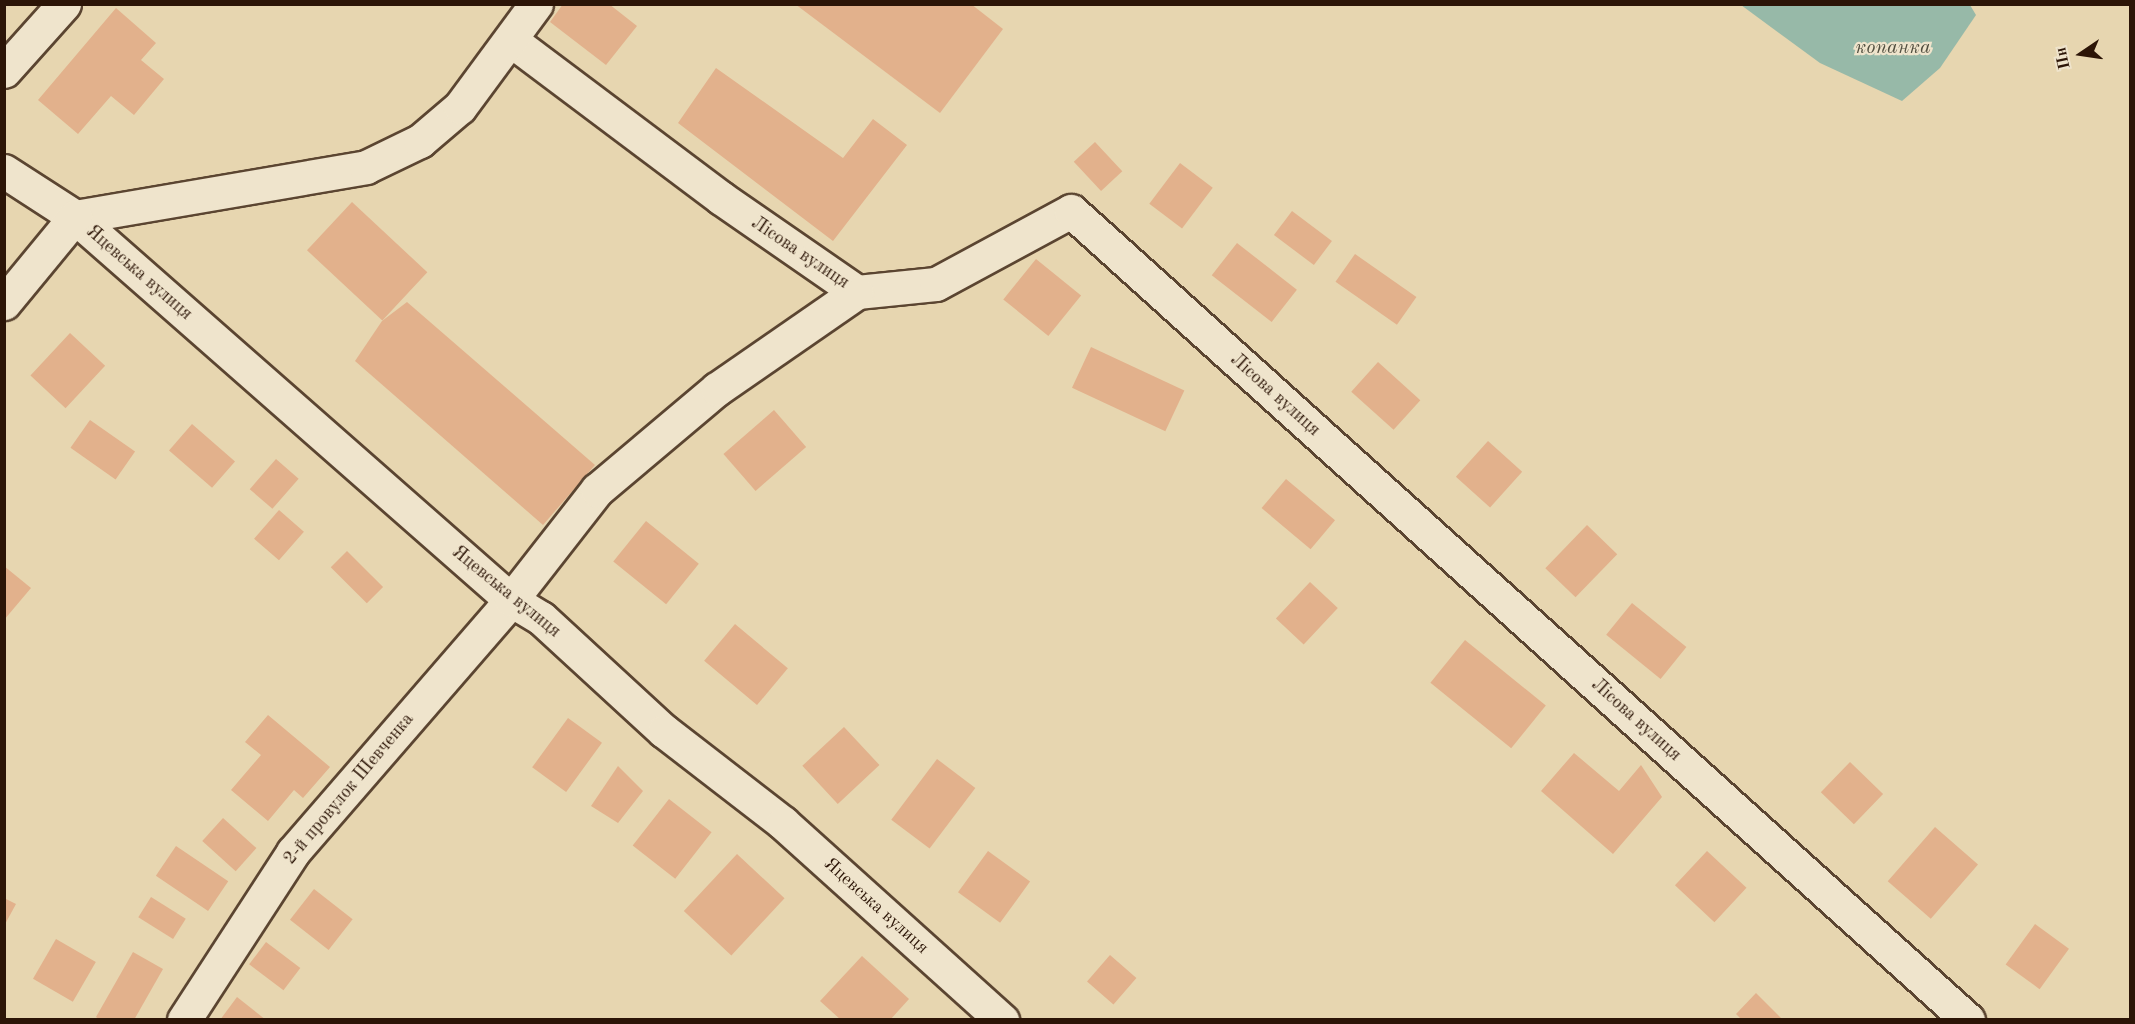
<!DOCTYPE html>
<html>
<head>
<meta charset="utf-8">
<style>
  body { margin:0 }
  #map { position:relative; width:2135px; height:1024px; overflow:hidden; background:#e7d6b0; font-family:"Old Standard TT",serif }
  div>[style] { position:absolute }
  .water>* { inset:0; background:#97b9a8 }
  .building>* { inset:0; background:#e2b18c; transform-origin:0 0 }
  .roads { filter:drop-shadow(2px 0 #5b4531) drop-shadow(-2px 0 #5b4531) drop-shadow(0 2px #5b4531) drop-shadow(0 -2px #5b4531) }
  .minor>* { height:33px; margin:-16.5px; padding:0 16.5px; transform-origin:16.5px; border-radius:16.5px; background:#efe4cc }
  span { translate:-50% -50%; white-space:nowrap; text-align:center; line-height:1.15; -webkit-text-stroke:4.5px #efe4cc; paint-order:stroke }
  .street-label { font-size:18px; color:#2c1507 }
  .water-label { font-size:20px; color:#514e3f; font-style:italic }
  .frame { position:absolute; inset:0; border:6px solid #2c1507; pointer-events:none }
  .north { position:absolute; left:2051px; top:24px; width:60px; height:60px; -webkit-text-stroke:4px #efe4cc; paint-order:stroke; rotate:257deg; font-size:16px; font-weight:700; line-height:24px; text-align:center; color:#2c1507 }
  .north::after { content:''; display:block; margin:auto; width:21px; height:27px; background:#2c1507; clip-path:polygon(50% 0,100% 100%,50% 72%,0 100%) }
</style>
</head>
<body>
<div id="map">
  <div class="water">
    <i style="clip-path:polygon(1970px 5px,1976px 15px,1940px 68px,1902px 101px,1820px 63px,1741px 5px)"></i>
  </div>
  <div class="building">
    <i style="clip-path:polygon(563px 4px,609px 4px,637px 26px,606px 65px,550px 22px)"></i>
    <i style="clip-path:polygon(795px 4px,971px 4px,1003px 29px,940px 113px)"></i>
    <i style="clip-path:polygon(116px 8px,156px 43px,141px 60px,164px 79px,134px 115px,111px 96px,78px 134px,38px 100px)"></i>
    <i style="clip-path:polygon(716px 68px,843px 158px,873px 119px,907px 145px,833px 241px,678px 123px)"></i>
    <i style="left:1095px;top:142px;width:40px;height:29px;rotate:47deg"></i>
    <i style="left:1180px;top:163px;width:41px;height:51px;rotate:37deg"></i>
    <i style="left:352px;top:202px;width:103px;height:66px;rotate:43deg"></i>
    <i style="left:1292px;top:211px;width:50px;height:30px;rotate:37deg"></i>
    <i style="left:1237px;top:243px;width:76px;height:41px;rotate:38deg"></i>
    <i style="left:1355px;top:254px;width:75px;height:34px;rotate:35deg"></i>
    <i style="left:1036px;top:259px;width:58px;height:52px;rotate:39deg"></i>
    <i style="clip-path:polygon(407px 302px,595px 465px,543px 525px,355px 361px,382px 321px)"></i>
    <i style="left:70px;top:333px;width:48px;height:58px;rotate:43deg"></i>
    <i style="left:1091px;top:347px;width:103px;height:45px;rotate:25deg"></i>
    <i style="left:1378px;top:362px;width:57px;height:40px;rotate:42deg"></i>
    <i style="left:774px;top:410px;width:49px;height:67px;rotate:49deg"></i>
    <i style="left:90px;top:420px;width:55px;height:34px;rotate:35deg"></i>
    <i style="left:192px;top:424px;width:57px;height:35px;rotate:41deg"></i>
    <i style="left:1488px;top:441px;width:46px;height:48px;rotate:42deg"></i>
    <i style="left:276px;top:459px;width:30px;height:40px;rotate:41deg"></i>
    <i style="left:1286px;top:479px;width:64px;height:38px;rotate:40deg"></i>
    <i style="left:279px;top:510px;width:33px;height:38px;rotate:41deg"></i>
    <i style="left:646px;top:521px;width:68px;height:52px;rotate:39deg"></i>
    <i style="left:1587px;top:525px;width:42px;height:60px;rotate:44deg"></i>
    <i style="left:347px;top:551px;width:51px;height:23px;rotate:45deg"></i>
    <i style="clip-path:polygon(4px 566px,31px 588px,4px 620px)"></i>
    <i style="left:1310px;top:582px;width:38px;height:50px;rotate:43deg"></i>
    <i style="left:1632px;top:603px;width:70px;height:41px;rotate:39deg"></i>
    <i style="left:735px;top:624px;width:69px;height:48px;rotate:40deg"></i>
    <i style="left:1465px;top:640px;width:104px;height:55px;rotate:39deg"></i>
    <i style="clip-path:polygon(268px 715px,330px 767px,303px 798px,294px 790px,268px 821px,231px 790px,261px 755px,245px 742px)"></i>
    <i style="left:568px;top:718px;width:42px;height:61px;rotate:36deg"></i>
    <i style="left:844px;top:727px;width:52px;height:57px;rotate:47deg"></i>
    <i style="clip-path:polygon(1574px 753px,1619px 791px,1641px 765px,1662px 797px,1613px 854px,1541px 791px)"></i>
    <i style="left:937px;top:759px;width:48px;height:76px;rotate:37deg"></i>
    <i style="left:1850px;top:762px;width:46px;height:42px;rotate:44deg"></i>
    <i style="clip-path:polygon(618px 766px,643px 791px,618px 823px,591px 806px)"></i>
    <i style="left:669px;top:799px;width:54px;height:59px;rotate:38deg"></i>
    <i style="left:223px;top:818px;width:45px;height:31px;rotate:42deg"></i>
    <i style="left:1935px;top:827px;width:57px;height:72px;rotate:41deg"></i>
    <i style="left:176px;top:846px;width:63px;height:36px;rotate:34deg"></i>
    <i style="left:988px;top:851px;width:52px;height:51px;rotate:36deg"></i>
    <i style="left:1707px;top:851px;width:54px;height:47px;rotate:43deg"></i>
    <i style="left:737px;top:854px;width:65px;height:78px;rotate:43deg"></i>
    <i style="left:314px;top:889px;width:49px;height:39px;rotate:38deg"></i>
    <i style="left:151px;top:897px;width:41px;height:24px;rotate:32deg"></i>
    <i style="clip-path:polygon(4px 898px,16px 904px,4px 926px)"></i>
    <i style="left:2035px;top:924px;width:42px;height:50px;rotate:36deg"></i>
    <i style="left:56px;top:939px;width:46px;height:46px;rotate:30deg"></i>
    <i style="left:266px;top:942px;width:43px;height:28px;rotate:37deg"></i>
    <i style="clip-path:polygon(133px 952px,163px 969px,134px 1020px,100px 1020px,96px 1017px)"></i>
    <i style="left:1110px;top:955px;width:35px;height:35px;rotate:41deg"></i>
    <i style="clip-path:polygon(862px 956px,909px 999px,890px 1020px,841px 1020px,820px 1001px)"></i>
    <i style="clip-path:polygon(1756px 993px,1783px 1020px,1742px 1020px,1736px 1014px)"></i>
    <i style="clip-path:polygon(237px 997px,266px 1020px,220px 1020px)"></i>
  </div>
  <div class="roads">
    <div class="minor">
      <i style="left:512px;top:41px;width:261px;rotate:36.9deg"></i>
      <i style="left:721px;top:198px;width:165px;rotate:34.7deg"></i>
      <i style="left:857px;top:292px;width:79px;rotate:-5.8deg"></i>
      <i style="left:936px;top:284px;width:153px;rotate:-28.4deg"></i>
      <i style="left:1071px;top:211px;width:1208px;rotate:42.05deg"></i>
      <i style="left:4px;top:71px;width:90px;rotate:-48.2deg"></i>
      <i style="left:4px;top:171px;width:85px;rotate:32.9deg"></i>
      <i style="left:75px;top:217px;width:580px;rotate:41.3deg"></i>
      <i style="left:511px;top:600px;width:35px;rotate:31deg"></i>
      <i style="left:541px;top:618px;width:167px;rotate:42.6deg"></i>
      <i style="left:664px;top:731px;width:150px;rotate:37.7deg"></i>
      <i style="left:783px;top:823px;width:295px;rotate:42deg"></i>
      <i style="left:75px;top:217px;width:295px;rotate:-9.7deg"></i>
      <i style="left:366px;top:167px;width:60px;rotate:-25.7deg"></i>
      <i style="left:420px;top:141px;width:52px;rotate:-40.4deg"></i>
      <i style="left:460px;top:107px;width:128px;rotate:-53.6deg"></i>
      <i style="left:4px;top:303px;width:112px;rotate:-50.5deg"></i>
      <i style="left:184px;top:1020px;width:200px;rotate:-57deg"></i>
      <i style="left:293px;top:852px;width:333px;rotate:-49.1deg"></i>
      <i style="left:511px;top:600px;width:140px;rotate:-52deg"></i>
      <i style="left:597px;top:490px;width:157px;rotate:-40.1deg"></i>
      <i style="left:717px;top:389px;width:170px;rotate:-34.7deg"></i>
    </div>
  </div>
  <div class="street-label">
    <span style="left:800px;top:253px;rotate:34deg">Лісова вулиця</span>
    <span style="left:139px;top:273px;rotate:41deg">Яцевська вулиця</span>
    <span style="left:1275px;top:395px;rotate:42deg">Лісова вулиця</span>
    <span style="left:506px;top:592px;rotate:39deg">Яцевська вулиця</span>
    <span style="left:1636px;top:720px;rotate:42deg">Лісова вулиця</span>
    <span style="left:349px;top:789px;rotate:-50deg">2-й провулок Шевченка</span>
    <span style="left:876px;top:906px;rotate:42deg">Яцевська вулиця</span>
  </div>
  <div class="water-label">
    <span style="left:1893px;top:48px">копанка</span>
  </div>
  <div class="frame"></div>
  <div class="north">Пн</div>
</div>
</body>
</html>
